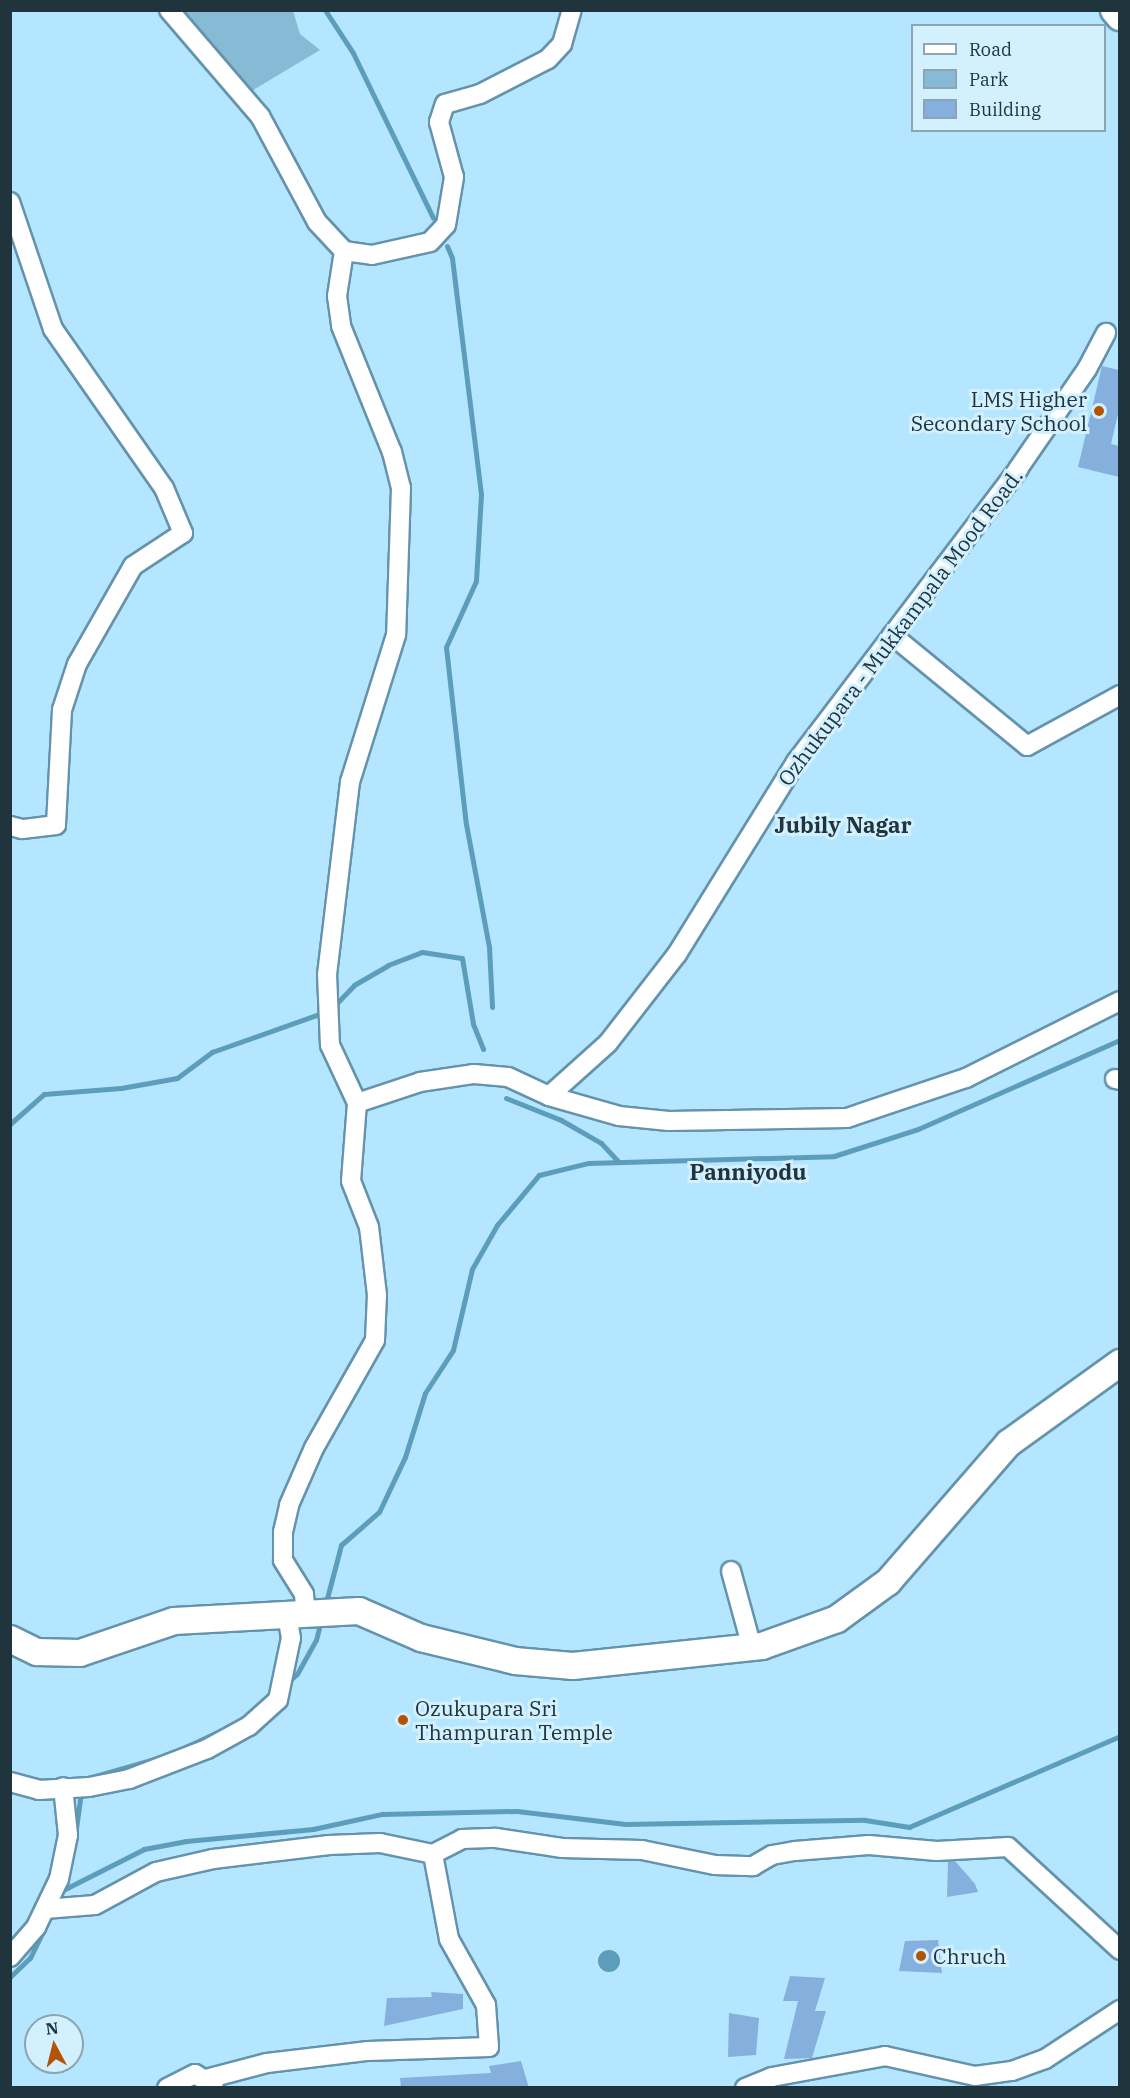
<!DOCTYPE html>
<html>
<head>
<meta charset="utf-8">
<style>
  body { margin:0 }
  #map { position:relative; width:1130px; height:2098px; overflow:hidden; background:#b4e6ff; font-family:"IBM Plex Serif",serif }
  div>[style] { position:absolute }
  .green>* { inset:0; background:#87bbd5 }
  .water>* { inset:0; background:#5c9dbc }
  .round { border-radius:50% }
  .stream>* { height:5px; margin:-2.5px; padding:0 2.5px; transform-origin:2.5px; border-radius:2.5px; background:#5c9dbc }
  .building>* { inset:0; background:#85b0de }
  .roads { filter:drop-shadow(2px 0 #6593ab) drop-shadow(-2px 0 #6593ab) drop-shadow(0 2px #6593ab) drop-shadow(0 -2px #6593ab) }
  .street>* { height:18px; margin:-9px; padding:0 9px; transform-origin:9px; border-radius:9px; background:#fff }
  .secondary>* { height:26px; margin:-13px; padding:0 13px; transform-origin:13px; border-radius:13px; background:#fff }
  .primary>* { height:28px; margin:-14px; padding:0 14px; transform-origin:14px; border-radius:14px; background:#fff }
  .dots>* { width:16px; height:16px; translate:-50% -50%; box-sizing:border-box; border:3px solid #d3f0ff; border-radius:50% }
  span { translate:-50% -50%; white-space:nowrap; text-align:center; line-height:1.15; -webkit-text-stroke:6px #d3f0ff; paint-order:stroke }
  .poi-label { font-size:21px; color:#20343e }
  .right { translate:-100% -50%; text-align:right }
  .left { translate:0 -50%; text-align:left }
  .street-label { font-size:21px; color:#20343e }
  .neighbourhood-label { font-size:22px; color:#20343e; font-weight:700 }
  .frame { position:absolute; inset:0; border:12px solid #20343e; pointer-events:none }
  .legend { position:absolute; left:911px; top:24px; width:195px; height:108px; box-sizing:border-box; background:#d3f0ff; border:2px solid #8ba5b2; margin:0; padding:8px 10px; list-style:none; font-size:18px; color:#20343e }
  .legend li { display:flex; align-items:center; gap:12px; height:30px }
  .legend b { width:30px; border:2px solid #8ba5b2 }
  .north { position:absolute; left:24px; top:2014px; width:60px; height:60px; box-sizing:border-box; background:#d3f0ff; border:2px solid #8ba5b2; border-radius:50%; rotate:353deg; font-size:16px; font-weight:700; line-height:24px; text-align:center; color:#20343e }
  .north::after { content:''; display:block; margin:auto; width:21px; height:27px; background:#b25404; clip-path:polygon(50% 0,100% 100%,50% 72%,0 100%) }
</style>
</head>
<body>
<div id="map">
  <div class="green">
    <i style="clip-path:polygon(163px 11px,293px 11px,300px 34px,320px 50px,245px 95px)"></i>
  </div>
  <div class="water">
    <i class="round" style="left:598px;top:1950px;width:22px;height:22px"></i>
  </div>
  <div class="stream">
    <i style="left:325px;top:10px;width:51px;rotate:56.9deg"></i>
    <i style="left:353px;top:53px;width:183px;rotate:64.1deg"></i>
    <i style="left:447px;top:246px;width:13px;rotate:67deg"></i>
    <i style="left:452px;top:258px;width:238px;rotate:83deg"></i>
    <i style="left:481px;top:494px;width:87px;rotate:93.3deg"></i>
    <i style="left:476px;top:581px;width:72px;rotate:114.4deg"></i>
    <i style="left:446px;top:647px;width:178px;rotate:83.6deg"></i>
    <i style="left:466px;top:824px;width:125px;rotate:79.4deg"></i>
    <i style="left:489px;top:947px;width:60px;rotate:87.1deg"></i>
    <i style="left:333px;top:1007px;width:30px;rotate:-46deg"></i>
    <i style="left:354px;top:985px;width:39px;rotate:-30deg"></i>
    <i style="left:388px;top:965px;width:36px;rotate:-21deg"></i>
    <i style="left:422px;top:952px;width:40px;rotate:8.5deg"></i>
    <i style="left:462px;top:958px;width:67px;rotate:80.5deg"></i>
    <i style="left:473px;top:1024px;width:27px;rotate:68deg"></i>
    <i style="left:506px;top:1098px;width:59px;rotate:21.8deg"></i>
    <i style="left:561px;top:1120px;width:46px;rotate:29.9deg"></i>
    <i style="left:601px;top:1143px;width:26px;rotate:47deg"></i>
    <i style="left:10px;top:1124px;width:45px;rotate:-41.4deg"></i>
    <i style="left:44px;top:1094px;width:77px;rotate:-4.5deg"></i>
    <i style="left:121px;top:1088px;width:57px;rotate:-10.1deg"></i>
    <i style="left:177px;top:1078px;width:44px;rotate:-36.6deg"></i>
    <i style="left:212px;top:1052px;width:120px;rotate:-19.5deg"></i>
    <i style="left:325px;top:1606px;width:63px;rotate:-75.3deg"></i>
    <i style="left:341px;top:1545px;width:50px;rotate:-41deg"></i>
    <i style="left:379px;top:1512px;width:61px;rotate:-64.7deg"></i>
    <i style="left:405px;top:1457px;width:67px;rotate:-72.6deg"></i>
    <i style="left:425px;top:1393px;width:51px;rotate:-56.9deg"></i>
    <i style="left:453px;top:1350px;width:83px;rotate:-76.8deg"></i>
    <i style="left:472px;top:1269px;width:51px;rotate:-60.4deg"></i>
    <i style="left:497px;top:1225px;width:65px;rotate:-50deg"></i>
    <i style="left:539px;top:1175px;width:50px;rotate:-13.8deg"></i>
    <i style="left:588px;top:1163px;width:246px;rotate:-1.6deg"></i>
    <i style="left:834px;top:1156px;width:88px;rotate:-17.8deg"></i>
    <i style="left:918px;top:1129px;width:221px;rotate:-23.8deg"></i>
    <i style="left:288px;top:1682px;width:12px;rotate:-42deg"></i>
    <i style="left:297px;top:1674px;width:39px;rotate:-61deg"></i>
    <i style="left:316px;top:1640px;width:21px;rotate:-76deg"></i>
    <i style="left:85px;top:1779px;width:86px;rotate:-16.1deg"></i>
    <i style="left:168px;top:1755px;width:78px;rotate:-24.9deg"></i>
    <i style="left:75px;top:1836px;width:44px;rotate:-82.2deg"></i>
    <i style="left:63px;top:1890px;width:91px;rotate:-26.8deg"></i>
    <i style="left:144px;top:1849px;width:43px;rotate:-10.8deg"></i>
    <i style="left:186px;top:1841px;width:128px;rotate:-5.4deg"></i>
    <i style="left:313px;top:1829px;width:71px;rotate:-12.3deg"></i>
    <i style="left:382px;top:1814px;width:135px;rotate:-1.3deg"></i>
    <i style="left:517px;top:1811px;width:109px;rotate:6.9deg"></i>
    <i style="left:625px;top:1824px;width:240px;rotate:-1deg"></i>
    <i style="left:865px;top:1820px;width:45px;rotate:9deg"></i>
    <i style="left:909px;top:1827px;width:230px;rotate:-23.3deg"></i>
    <i style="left:10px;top:1977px;width:28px;rotate:-44deg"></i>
    <i style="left:30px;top:1958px;width:32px;rotate:-64deg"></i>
  </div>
  <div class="building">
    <i style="clip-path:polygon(1102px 366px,1119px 370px,1119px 410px,1111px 444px,1119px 446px,1119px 477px,1078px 467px)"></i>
    <i style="clip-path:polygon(955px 1861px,975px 1884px,978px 1892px,947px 1897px,948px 1862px)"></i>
    <i style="clip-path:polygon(938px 1940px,942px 1973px,899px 1971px,905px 1941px)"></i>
    <i style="clip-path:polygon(790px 1976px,825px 1978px,815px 2011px,826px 2011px,812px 2058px,784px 2059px,798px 2001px,783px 2001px)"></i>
    <i style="clip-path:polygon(431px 1992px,463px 1994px,463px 2009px,384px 2026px,387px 1998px,432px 1997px)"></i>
    <i style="clip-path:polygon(729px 2013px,759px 2018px,756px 2055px,728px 2057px)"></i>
    <i style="clip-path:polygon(521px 2061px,529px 2088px,401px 2088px,400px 2078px,491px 2073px,489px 2066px)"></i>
  </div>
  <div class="roads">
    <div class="street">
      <i style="left:169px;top:10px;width:140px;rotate:49.4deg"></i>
      <i style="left:260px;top:116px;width:120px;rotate:61.7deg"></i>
      <i style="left:317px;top:222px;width:40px;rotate:47deg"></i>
      <i style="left:344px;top:251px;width:28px;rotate:8deg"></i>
      <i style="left:372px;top:255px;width:59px;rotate:-12.6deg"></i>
      <i style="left:430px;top:242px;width:23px;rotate:-47deg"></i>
      <i style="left:446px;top:225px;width:49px;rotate:-80.5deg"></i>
      <i style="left:454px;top:177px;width:57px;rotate:-105.3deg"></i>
      <i style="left:439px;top:122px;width:19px;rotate:-72deg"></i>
      <i style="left:445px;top:104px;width:36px;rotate:-16deg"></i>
      <i style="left:480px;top:94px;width:76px;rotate:-27.2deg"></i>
      <i style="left:548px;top:59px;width:21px;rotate:-47deg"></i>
      <i style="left:562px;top:44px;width:35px;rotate:-74deg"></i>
      <i style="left:10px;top:202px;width:134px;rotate:71.3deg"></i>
      <i style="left:53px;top:329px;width:194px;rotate:55.1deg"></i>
      <i style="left:164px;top:488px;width:49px;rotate:67.1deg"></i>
      <i style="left:183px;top:533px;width:60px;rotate:146.6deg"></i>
      <i style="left:133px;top:566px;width:113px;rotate:119.7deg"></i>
      <i style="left:77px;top:664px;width:48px;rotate:108.1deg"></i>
      <i style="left:62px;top:710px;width:115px;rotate:93deg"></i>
      <i style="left:56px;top:825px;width:34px;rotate:173deg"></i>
      <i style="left:22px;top:829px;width:12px;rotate:-166deg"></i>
      <i style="left:344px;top:251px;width:46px;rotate:98.8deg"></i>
      <i style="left:337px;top:296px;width:30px;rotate:82deg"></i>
      <i style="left:341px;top:326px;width:136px;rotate:68deg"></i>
      <i style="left:392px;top:452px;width:37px;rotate:76deg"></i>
      <i style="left:401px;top:488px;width:147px;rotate:91.9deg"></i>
      <i style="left:396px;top:635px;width:154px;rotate:107.4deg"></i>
      <i style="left:350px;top:782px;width:193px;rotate:96.8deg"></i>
      <i style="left:327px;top:974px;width:71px;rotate:87.6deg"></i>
      <i style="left:330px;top:1045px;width:64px;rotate:65deg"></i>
      <i style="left:892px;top:635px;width:175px;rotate:39.4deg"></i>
      <i style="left:1027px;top:746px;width:106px;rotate:-28.7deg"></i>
      <i style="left:1115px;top:1079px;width:5px;rotate:11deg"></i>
      <i style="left:549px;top:1096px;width:79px;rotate:-41.9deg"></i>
      <i style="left:608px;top:1043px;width:113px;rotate:-52.2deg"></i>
      <i style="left:677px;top:954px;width:226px;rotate:-58.2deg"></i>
      <i style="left:796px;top:762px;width:368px;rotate:-52.8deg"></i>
      <i style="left:1018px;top:469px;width:121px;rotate:-55.4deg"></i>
      <i style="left:1087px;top:369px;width:41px;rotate:-62.2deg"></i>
      <i style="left:731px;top:1571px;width:80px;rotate:74.7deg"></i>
      <i style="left:306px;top:1614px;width:20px;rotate:-96deg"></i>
      <i style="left:304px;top:1594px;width:40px;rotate:-122deg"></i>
      <i style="left:283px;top:1560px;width:28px;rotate:-90deg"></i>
      <i style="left:283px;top:1532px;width:28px;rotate:-77deg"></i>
      <i style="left:289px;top:1505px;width:62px;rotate:-66.3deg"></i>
      <i style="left:314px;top:1448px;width:124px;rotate:-60.5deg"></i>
      <i style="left:375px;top:1340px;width:45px;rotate:-87.5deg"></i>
      <i style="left:377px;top:1295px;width:68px;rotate:-96.7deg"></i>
      <i style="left:369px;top:1227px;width:49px;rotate:-111.4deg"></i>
      <i style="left:351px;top:1181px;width:78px;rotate:-85.6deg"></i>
      <i style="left:357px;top:1103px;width:66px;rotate:-18.4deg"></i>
      <i style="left:420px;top:1082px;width:55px;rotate:-8.4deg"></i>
      <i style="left:474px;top:1074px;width:34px;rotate:5deg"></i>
      <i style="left:508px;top:1077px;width:45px;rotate:24.9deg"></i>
      <i style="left:549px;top:1096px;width:73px;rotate:15.9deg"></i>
      <i style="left:619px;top:1116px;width:50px;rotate:5.7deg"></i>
      <i style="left:669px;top:1121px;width:178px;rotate:-1deg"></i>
      <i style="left:847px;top:1118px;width:126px;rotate:-18.6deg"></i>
      <i style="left:966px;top:1078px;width:172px;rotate:-26.6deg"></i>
      <i style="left:10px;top:1782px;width:30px;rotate:15deg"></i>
      <i style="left:39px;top:1790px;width:50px;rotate:-3.4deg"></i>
      <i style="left:89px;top:1787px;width:41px;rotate:-11.3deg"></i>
      <i style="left:129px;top:1779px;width:84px;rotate:-21deg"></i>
      <i style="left:207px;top:1749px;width:48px;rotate:-28.7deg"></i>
      <i style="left:249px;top:1726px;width:39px;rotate:-42deg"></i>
      <i style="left:278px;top:1700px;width:63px;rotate:-78.2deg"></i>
      <i style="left:291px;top:1638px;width:23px;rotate:-100deg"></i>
      <i style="left:45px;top:1909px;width:50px;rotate:-4.6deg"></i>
      <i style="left:95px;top:1905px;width:69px;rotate:-28.4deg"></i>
      <i style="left:156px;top:1872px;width:58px;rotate:-12.8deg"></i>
      <i style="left:213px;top:1859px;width:117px;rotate:-6.9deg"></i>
      <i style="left:329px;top:1845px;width:51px;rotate:-2.2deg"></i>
      <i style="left:380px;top:1843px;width:54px;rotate:11.7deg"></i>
      <i style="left:433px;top:1854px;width:33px;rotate:-27deg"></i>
      <i style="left:462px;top:1839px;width:34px;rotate:-2deg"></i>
      <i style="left:496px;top:1838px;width:67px;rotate:8.6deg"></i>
      <i style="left:562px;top:1848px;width:80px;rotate:1.4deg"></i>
      <i style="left:642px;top:1850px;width:75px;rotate:11.6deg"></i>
      <i style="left:715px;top:1865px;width:38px;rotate:2deg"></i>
      <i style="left:753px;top:1866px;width:22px;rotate:-30deg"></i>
      <i style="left:772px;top:1855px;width:23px;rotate:-10deg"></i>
      <i style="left:795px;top:1851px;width:74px;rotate:-4.6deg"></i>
      <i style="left:869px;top:1845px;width:68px;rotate:5deg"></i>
      <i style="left:937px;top:1851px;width:71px;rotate:-3.2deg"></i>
      <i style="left:1008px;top:1847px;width:152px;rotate:42.6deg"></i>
      <i style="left:10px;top:1957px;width:40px;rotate:-49deg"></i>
      <i style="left:36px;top:1927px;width:53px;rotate:-64.4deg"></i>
      <i style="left:59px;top:1879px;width:45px;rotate:-78.4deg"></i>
      <i style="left:68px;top:1835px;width:48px;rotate:-95.9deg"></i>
      <i style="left:206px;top:2079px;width:63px;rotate:-14.7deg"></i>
      <i style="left:267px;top:2063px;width:102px;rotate:-6.8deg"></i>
      <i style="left:368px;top:2051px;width:121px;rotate:-1.9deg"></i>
      <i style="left:489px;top:2047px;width:42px;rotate:-94.1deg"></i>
      <i style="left:486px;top:2005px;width:76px;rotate:-119.3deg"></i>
      <i style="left:449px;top:1939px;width:86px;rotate:-100.7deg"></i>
      <i style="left:167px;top:2088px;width:31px;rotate:-27deg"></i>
      <i style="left:195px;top:2074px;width:22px;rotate:32deg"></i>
      <i style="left:745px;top:2088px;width:29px;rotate:-22deg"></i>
      <i style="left:772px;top:2077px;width:115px;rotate:-10.5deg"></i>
      <i style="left:885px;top:2056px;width:92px;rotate:12.5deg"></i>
      <i style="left:975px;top:2076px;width:37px;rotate:-8deg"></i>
      <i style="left:1012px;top:2071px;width:35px;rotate:-20deg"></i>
      <i style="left:1045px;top:2059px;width:90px;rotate:-33.2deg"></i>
    </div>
    <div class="secondary">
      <i style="left:10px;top:1639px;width:30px;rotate:26deg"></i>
      <i style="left:37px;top:1652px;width:43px;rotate:1.3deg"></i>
      <i style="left:80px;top:1653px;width:99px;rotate:-18.8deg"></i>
      <i style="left:174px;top:1621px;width:185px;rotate:-3.1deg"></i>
      <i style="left:359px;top:1611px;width:68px;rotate:23.5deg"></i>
      <i style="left:421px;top:1638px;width:97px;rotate:13.7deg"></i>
      <i style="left:515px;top:1661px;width:58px;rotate:4.9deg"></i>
      <i style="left:573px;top:1666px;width:190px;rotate:-6deg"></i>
      <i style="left:762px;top:1646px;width:80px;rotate:-19.8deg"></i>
      <i style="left:837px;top:1619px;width:63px;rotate:-36deg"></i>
      <i style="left:888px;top:1582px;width:184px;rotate:-49deg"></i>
      <i style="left:1009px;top:1443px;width:137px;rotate:-35.8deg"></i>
    </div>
    <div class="primary">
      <i style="left:1115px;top:10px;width:8px;rotate:50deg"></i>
    </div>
  </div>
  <div class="dots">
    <i style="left:1099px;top:411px;background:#b25404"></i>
    <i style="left:403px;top:1720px;background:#b25404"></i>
    <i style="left:921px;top:1956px;background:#b25404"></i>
  </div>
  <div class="poi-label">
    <span class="right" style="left:1087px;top:411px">LMS Higher<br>Secondary School</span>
    <span class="left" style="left:415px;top:1720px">Ozukupara Sri<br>Thampuran Temple</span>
    <span class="left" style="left:933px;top:1956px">Chruch</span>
  </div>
  <div class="street-label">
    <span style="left:900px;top:627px;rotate:-53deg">Ozhukupara - Mukkampala Mood Road.</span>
  </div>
  <div class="neighbourhood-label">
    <span style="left:843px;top:825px">Jubily Nagar</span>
    <span style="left:748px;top:1172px">Panniyodu</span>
  </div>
  <div class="frame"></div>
  <ul class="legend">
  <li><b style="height:8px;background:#fff"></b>Road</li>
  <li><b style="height:16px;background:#87bbd5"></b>Park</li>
  <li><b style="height:16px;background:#85b0de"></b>Building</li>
  </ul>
  <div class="north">N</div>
</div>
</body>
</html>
